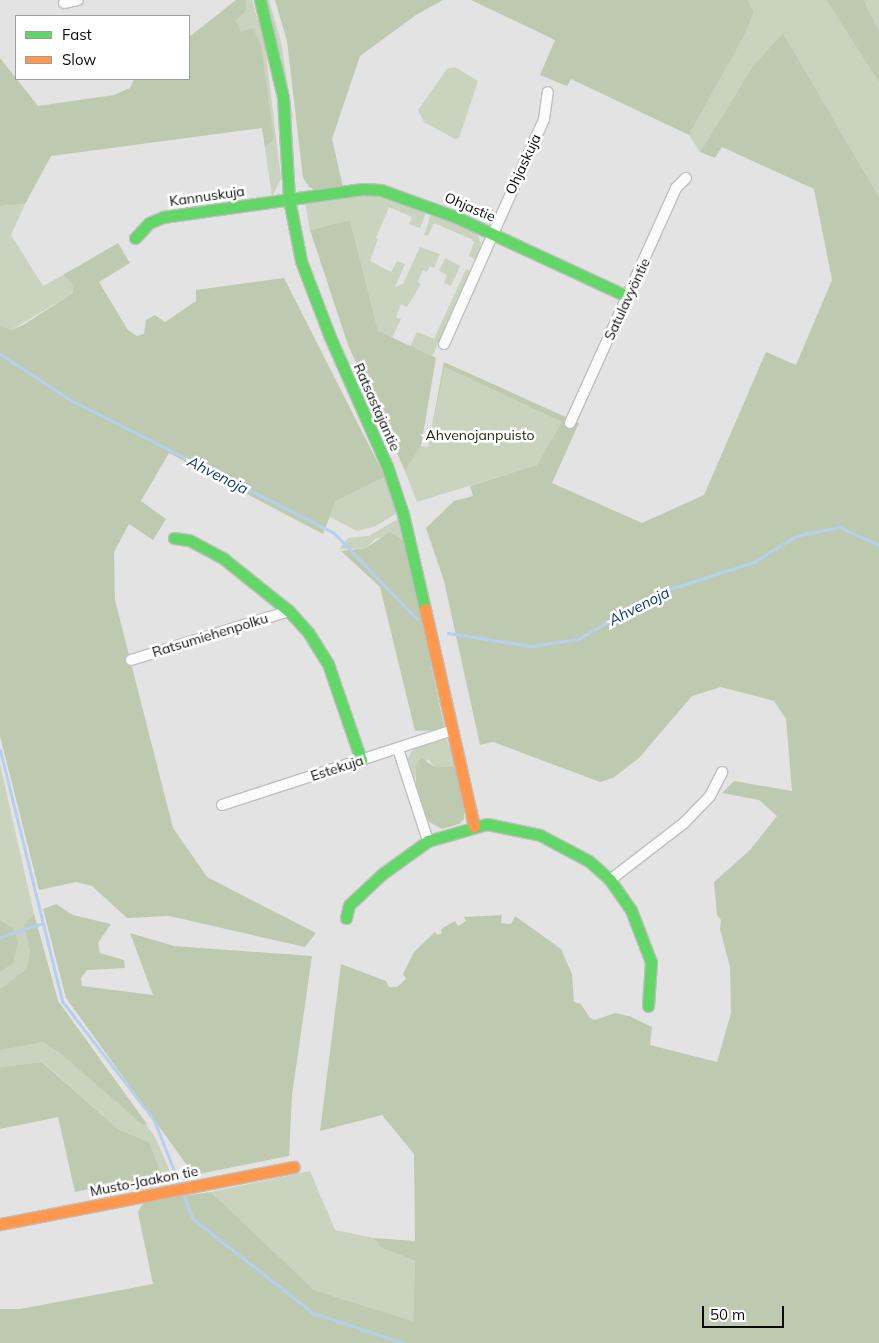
<!DOCTYPE html>
<html>
<head>
<meta charset="utf-8">
<style>
  body { margin:0 }
  #map { position:relative; width:879px; height:1343px; overflow:hidden; background:#e3e3e3; font-family:Mulish,sans-serif }
  div>[style] { position:absolute }
  .green>* { inset:0; background:#c9d3be }
  .forest>* { inset:0; background:#becaaf }
  .stream>* { height:3px; margin:-1.5px; padding:0 1.5px; transform-origin:1.5px; border-radius:1.5px; background:#b6cfed }
  .roads { filter:drop-shadow(1px 0 #bfbfbf) drop-shadow(-1px 0 #bfbfbf) drop-shadow(0 1px #bfbfbf) drop-shadow(0 -1px #bfbfbf) }
  .street>* { height:10px; margin:-5px; padding:0 5px; transform-origin:5px; border-radius:5px; background:#fbfbfb }
  .fast>* { height:11px; margin:-5.5px; padding:0 5.5px; transform-origin:5.5px; border-radius:5.5px; background:#63d668 }
  .slow>* { height:11px; margin:-5.5px; padding:0 5.5px; transform-origin:5.5px; border-radius:5.5px; background:#ff974d }
  span { translate:-50% -50%; white-space:nowrap; text-align:center; line-height:1.15; -webkit-text-stroke:5px #fff; paint-order:stroke }
  .street-label { font-size:14px; color:#0b0b0c }
  .park-label { font-size:14px; color:#202e0a }
  .water-label { font-size:15px; color:#093b6e; font-style:italic }
  .legend { position:absolute; left:15px; top:15px; width:175px; height:65px; box-sizing:border-box; background:#fff; border:1px solid #9d9d9e; margin:0; padding:6px 9px; list-style:none; font-size:15px; color:#0b0b0c }
  .legend li { display:flex; align-items:center; gap:10px; height:25px }
  .legend b { width:25px; border:1px solid #9d9d9e }
  .scale { position:absolute; left:702px; top:1306px; width:82px; height:22px; box-sizing:border-box; border:2px solid #0b0b0c; border-top:0; padding-left:6px; font-size:15px; line-height:18px; white-space:nowrap; color:#0b0b0c; -webkit-text-stroke:4px #fff; paint-order:stroke }
</style>
</head>
<body>
<div id="map">
  <div class="green">
    <i style="clip-path:polygon(246px 0,252px 0,265px 46px,281px 179px,272px 197px,265px 148px,274px 139px,236px 21px,246px 11px)"></i>
    <i style="clip-path:polygon(264px 0,269px 0,281px 42px,293px 118px,290px 119px)"></i>
    <i style="clip-path:polygon(748px 0,826px 0,879px 82px,879px 197px,783px 33px,753px 66px,700px 152px,689px 135px,743px 38px,754px 12px)"></i>
    <i style="clip-path:polygon(864px 0,879px 0,879px 31px)"></i>
    <i style="clip-path:polygon(455px 67px,478px 81px,459px 138px,455px 139px,424px 122px,418px 110px,447px 69px)"></i>
    <i style="clip-path:polygon(371px 193px,426px 213px,420px 228px,409px 224px,412px 217px,389px 207px,376px 238px,378px 239px,370px 261px,391px 272px,397px 261px,405px 264px,395px 287px,403px 284px,420px 247px,440px 254px,434px 268px,430px 266px,427px 272px,423px 270px,418px 282px,421px 284px,407px 307px,401px 304px,396px 317px,401px 319px,392px 338px,378px 332px,350px 220px,310px 230px,305px 203px)"></i>
    <i style="clip-path:polygon(25px 204px,11px 235px,43px 286px,63px 275px,72px 284px,73px 293px,11px 330px,0 325px,0 206px)"></i>
    <i style="clip-path:polygon(431px 214px,476px 232px,481px 243px,476px 260px,469px 256px,474px 242px,471px 239px,434px 223px,428px 236px,424px 235px)"></i>
    <i style="clip-path:polygon(445px 258px,460px 266px,451px 286px,444px 283px,447px 275px,439px 271px)"></i>
    <i style="clip-path:polygon(466px 269px,470px 271px,432px 357px,410px 347px,417px 332px,434px 339px)"></i>
    <i style="clip-path:polygon(445px 367px,563px 422px,537px 465px,417px 502px,405px 471px,421px 446px,428px 447px)"></i>
    <i style="clip-path:polygon(385px 477px,397px 513px,376px 526px,357px 531px,330px 517px,336px 501px)"></i>
    <i style="clip-path:polygon(399px 518px,404px 541px,376px 538px,366px 548px,339px 549px,348px 538px,369px 536px)"></i>
    <i style="clip-path:polygon(444px 739px,447px 740px,456px 766px,435px 767px,428px 759px,415px 777px,416px 787px,408px 759px,411px 752px,416px 748px)"></i>
    <i style="clip-path:polygon(0 764px,34px 914px,58px 1001px,155px 1137px,175px 1183px,166px 1185px,149px 1142px,118px 1129px,43px 1062px,0 1067px)"></i>
    <i style="clip-path:polygon(310px 1171px,335px 1230px,374px 1238px,380px 1247px,415px 1261px,413px 1321px,314px 1290px,211px 1192px)"></i>
  </div>
  <div class="forest">
    <i style="clip-path:polygon(236px 0,246px 0,246px 11px,236px 21px,241px 32px,253px 28px,261px 46px,274px 139px,265px 148px,262px 128px,51px 156px,25px 204px,0 206px,0 58px,38px 106px,114px 95px,130px 88px,134px 79px,189px 79px,189px 37px)"></i>
    <i style="clip-path:polygon(275px 0,443px 0,416px 15px,360px 56px,332px 139px,343px 187px,317px 191px,309px 187px,303px 178px,287px 41px)"></i>
    <i style="clip-path:polygon(471px 0,748px 0,754px 12px,743px 38px,689px 135px,571px 79px,567px 86px,540px 75px,555px 40px)"></i>
    <i style="clip-path:polygon(826px 0,864px 0,879px 31px,879px 82px)"></i>
    <i style="clip-path:polygon(783px 33px,879px 197px,879px 1343px,0 1343px,0 1309px,20px 1309px,153px 1284px,138px 1213px,141px 1206px,146px 1201px,211px 1192px,314px 1290px,413px 1321px,415px 1261px,380px 1247px,374px 1238px,415px 1241px,414px 1154px,382px 1115px,320px 1131px,341px 964px,386px 981px,389px 987px,397px 987px,406px 979px,403px 974px,414px 952px,435px 932px,437px 935px,442px 933px,441px 929px,455px 921px,458px 926px,466px 921px,464px 917px,502px 915px,501px 923px,511px 924px,515px 916px,561px 949px,572px 974px,574px 1002px,581px 1004px,590px 1018px,595px 1020px,615px 1013px,629px 1016px,652px 1027px,650px 1045px,717px 1062px,731px 1013px,730px 967px,720px 929px,721px 920px,717px 915px,714px 882px,750px 850px,777px 816px,759px 800px,722px 793px,734px 781px,792px 791px,786px 719px,774px 701px,721px 687px,692px 696px,639px 758px,613px 778px,600px 782px,493px 742px,480px 745px,444px 581px,426px 528px,454px 501px,473px 496px,470px 486px,537px 465px,562px 422px,445px 367px,428px 447px,444px 362px,579px 423px,552px 483px,642px 523px,704px 495px,766px 352px,796px 365px,832px 280px,814px 189px,722px 147px,715px 158px,700px 152px,753px 66px)"></i>
    <i style="clip-path:polygon(350px 220px,378px 331px,436px 358px,421px 446px,405px 471px,348px 345px,310px 230px)"></i>
    <i style="clip-path:polygon(118px 243px,130px 263px,99px 282px,128px 330px,137px 336px,144px 334px,146px 320px,155px 315px,165px 322px,196px 301px,196px 290px,284px 278px,385px 477px,336px 501px,323px 534px,169px 453px,141px 501px,166px 519px,153px 540px,129px 524px,114px 552px,115px 600px,173px 828px,207px 877px,316px 933px,305px 947px,169px 916px,127px 918px,92px 886px,76px 882px,39px 890px,0 736px,0 325px,11px 330px,23px 325px,73px 293px,72px 284px,63px 275px)"></i>
    <i style="clip-path:polygon(390px 532px,404px 541px,445px 730px,415px 731px,380px 587px,341px 551px,366px 548px)"></i>
    <i style="clip-path:polygon(421px 758px,435px 767px,456px 766px,464px 808px,464px 819px,459px 824px,442px 829px,428px 821px,416px 787px,416px 766px)"></i>
    <i style="clip-path:polygon(56px 904px,73px 915px,111px 924px,98px 943px,100px 953px,124px 960px,125px 968px,87px 970px,81px 978px,82px 986px,153px 995px,130px 933px,174px 946px,312px 956px,292px 1095px,289px 1156px,194px 1175px,66px 998px,43px 909px)"></i>
    <i style="clip-path:polygon(34px 914px,58px 1001px,147px 1124px,143px 1125px,59px 1052px,43px 1042px,0 1050px,0 989px,27px 969px,30px 951px,24px 924px)"></i>
    <i style="clip-path:polygon(0 920px,13px 928px,18px 942px,13px 963px,0 972px)"></i>
    <i style="clip-path:polygon(42px 1062px,118px 1129px,149px 1142px,166px 1185px,134px 1191px,131px 1180px,75px 1192px,58px 1117px,0 1129px,0 1067px)"></i>
  </div>
  <div class="stream">
    <i style="left:0;top:354px;width:88px;rotate:33deg"></i>
    <i style="left:74px;top:402px;width:290px;rotate:26.7deg"></i>
    <i style="left:333px;top:532px;width:121px;rotate:46deg"></i>
    <i style="left:448px;top:633px;width:84px;rotate:8.9deg"></i>
    <i style="left:531px;top:646px;width:48px;rotate:-8.5deg"></i>
    <i style="left:578px;top:639px;width:95px;rotate:-29.8deg"></i>
    <i style="left:660px;top:592px;width:99px;rotate:-17.7deg"></i>
    <i style="left:754px;top:562px;width:49px;rotate:-31.8deg"></i>
    <i style="left:796px;top:536px;width:44px;rotate:-11.8deg"></i>
    <i style="left:839px;top:527px;width:44px;rotate:24.2deg"></i>
    <i style="left:0;top:750px;width:259px;rotate:76.1deg"></i>
    <i style="left:62px;top:1001px;width:150px;rotate:52.3deg"></i>
    <i style="left:154px;top:1120px;width:71px;rotate:68.5deg"></i>
    <i style="left:0;top:937px;width:45px;rotate:-18deg"></i>
    <i style="left:182px;top:1192px;width:29px;rotate:68deg"></i>
    <i style="left:193px;top:1219px;width:152px;rotate:38.1deg"></i>
    <i style="left:313px;top:1313px;width:95px;rotate:18.4deg"></i>
  </div>
  <div class="roads">
    <div class="street">
      <i style="left:64px;top:3px;width:14px;rotate:-12deg"></i>
      <i style="left:444px;top:344px;width:246px;rotate:-66deg"></i>
      <i style="left:544px;top:119px;width:27px;rotate:-82deg"></i>
      <i style="left:570px;top:423px;width:258px;rotate:-65.7deg"></i>
      <i style="left:676px;top:188px;width:14px;rotate:-45deg"></i>
      <i style="left:131px;top:660px;width:165px;rotate:-17.2deg"></i>
      <i style="left:398px;top:749px;width:97px;rotate:71.9deg"></i>
      <i style="left:222px;top:805px;width:243px;rotate:-18deg"></i>
      <i style="left:610px;top:880px;width:93px;rotate:-37.6deg"></i>
      <i style="left:684px;top:823px;width:37px;rotate:-46deg"></i>
      <i style="left:710px;top:796px;width:27px;rotate:-63deg"></i>
    </div>
    <div class="fast">
      <i style="left:260px;top:0;width:100px;rotate:76.7deg"></i>
      <i style="left:283px;top:97px;width:102px;rotate:86.6deg"></i>
      <i style="left:289px;top:199px;width:63px;rotate:79deg"></i>
      <i style="left:301px;top:261px;width:81px;rotate:69.1deg"></i>
      <i style="left:330px;top:337px;width:141px;rotate:66.2deg"></i>
      <i style="left:387px;top:466px;width:51px;rotate:71.6deg"></i>
      <i style="left:403px;top:514px;width:98px;rotate:77deg"></i>
      <i style="left:135px;top:238px;width:21px;rotate:-47deg"></i>
      <i style="left:149px;top:223px;width:15px;rotate:-23deg"></i>
      <i style="left:163px;top:217px;width:201px;rotate:-8deg"></i>
      <i style="left:362px;top:189px;width:19px;rotate:3deg"></i>
      <i style="left:381px;top:190px;width:80px;rotate:19.8deg"></i>
      <i style="left:456px;top:217px;width:190px;rotate:24.9deg"></i>
      <i style="left:174px;top:538px;width:15px;rotate:8deg"></i>
      <i style="left:189px;top:540px;width:40px;rotate:28deg"></i>
      <i style="left:224px;top:559px;width:83px;rotate:38.7deg"></i>
      <i style="left:289px;top:611px;width:28px;rotate:48deg"></i>
      <i style="left:308px;top:632px;width:38px;rotate:58deg"></i>
      <i style="left:328px;top:664px;width:102px;rotate:71deg"></i>
      <i style="left:346px;top:918px;width:13px;rotate:-77deg"></i>
      <i style="left:349px;top:905px;width:45px;rotate:-43.2deg"></i>
      <i style="left:382px;top:874px;width:57px;rotate:-35.7deg"></i>
      <i style="left:428px;top:841px;width:61px;rotate:-16.1deg"></i>
      <i style="left:487px;top:824px;width:54px;rotate:11.7deg"></i>
      <i style="left:540px;top:835px;width:55px;rotate:28deg"></i>
      <i style="left:589px;top:861px;width:28px;rotate:42deg"></i>
      <i style="left:610px;top:880px;width:37px;rotate:55deg"></i>
      <i style="left:631px;top:910px;width:56px;rotate:69deg"></i>
      <i style="left:651px;top:962px;width:44px;rotate:93.9deg"></i>
    </div>
    <div class="slow">
      <i style="left:425px;top:609px;width:223px;rotate:77.3deg"></i>
      <i style="left:0;top:1224px;width:299px;rotate:-11deg"></i>
    </div>
  </div>
  <div class="street-label">
    <span style="left:523px;top:164px;rotate:-65deg">Ohjaskuja</span>
    <span style="left:207px;top:196px;rotate:-8deg">Kannuskuja</span>
    <span style="left:470px;top:207px;rotate:23deg">Ohjastie</span>
    <span style="left:627px;top:299px;rotate:-65deg">Satulavyöntie</span>
    <span style="left:377px;top:407px;rotate:66deg">Ratsastajantie</span>
    <span style="left:210px;top:635px;rotate:-17deg">Ratsumiehenpolku</span>
    <span style="left:337px;top:768px;rotate:-18deg">Estekuja</span>
    <span style="left:144px;top:1181px;rotate:-11deg">Musto-Jaakon tie</span>
  </div>
  <div class="park-label">
    <span style="left:480px;top:435px">Ahvenojanpuisto</span>
  </div>
  <div class="water-label">
    <span style="left:218px;top:475px;rotate:27deg">Ahvenoja</span>
    <span style="left:639px;top:606px;rotate:-27deg">Ahvenoja</span>
  </div>
  <ul class="legend">
  <li><b style="height:6px;background:#63d668"></b>Fast</li>
  <li><b style="height:6px;background:#ff974d"></b>Slow</li>
  </ul>
  <div class="scale">50 m</div>
</div>
</body>
</html>
